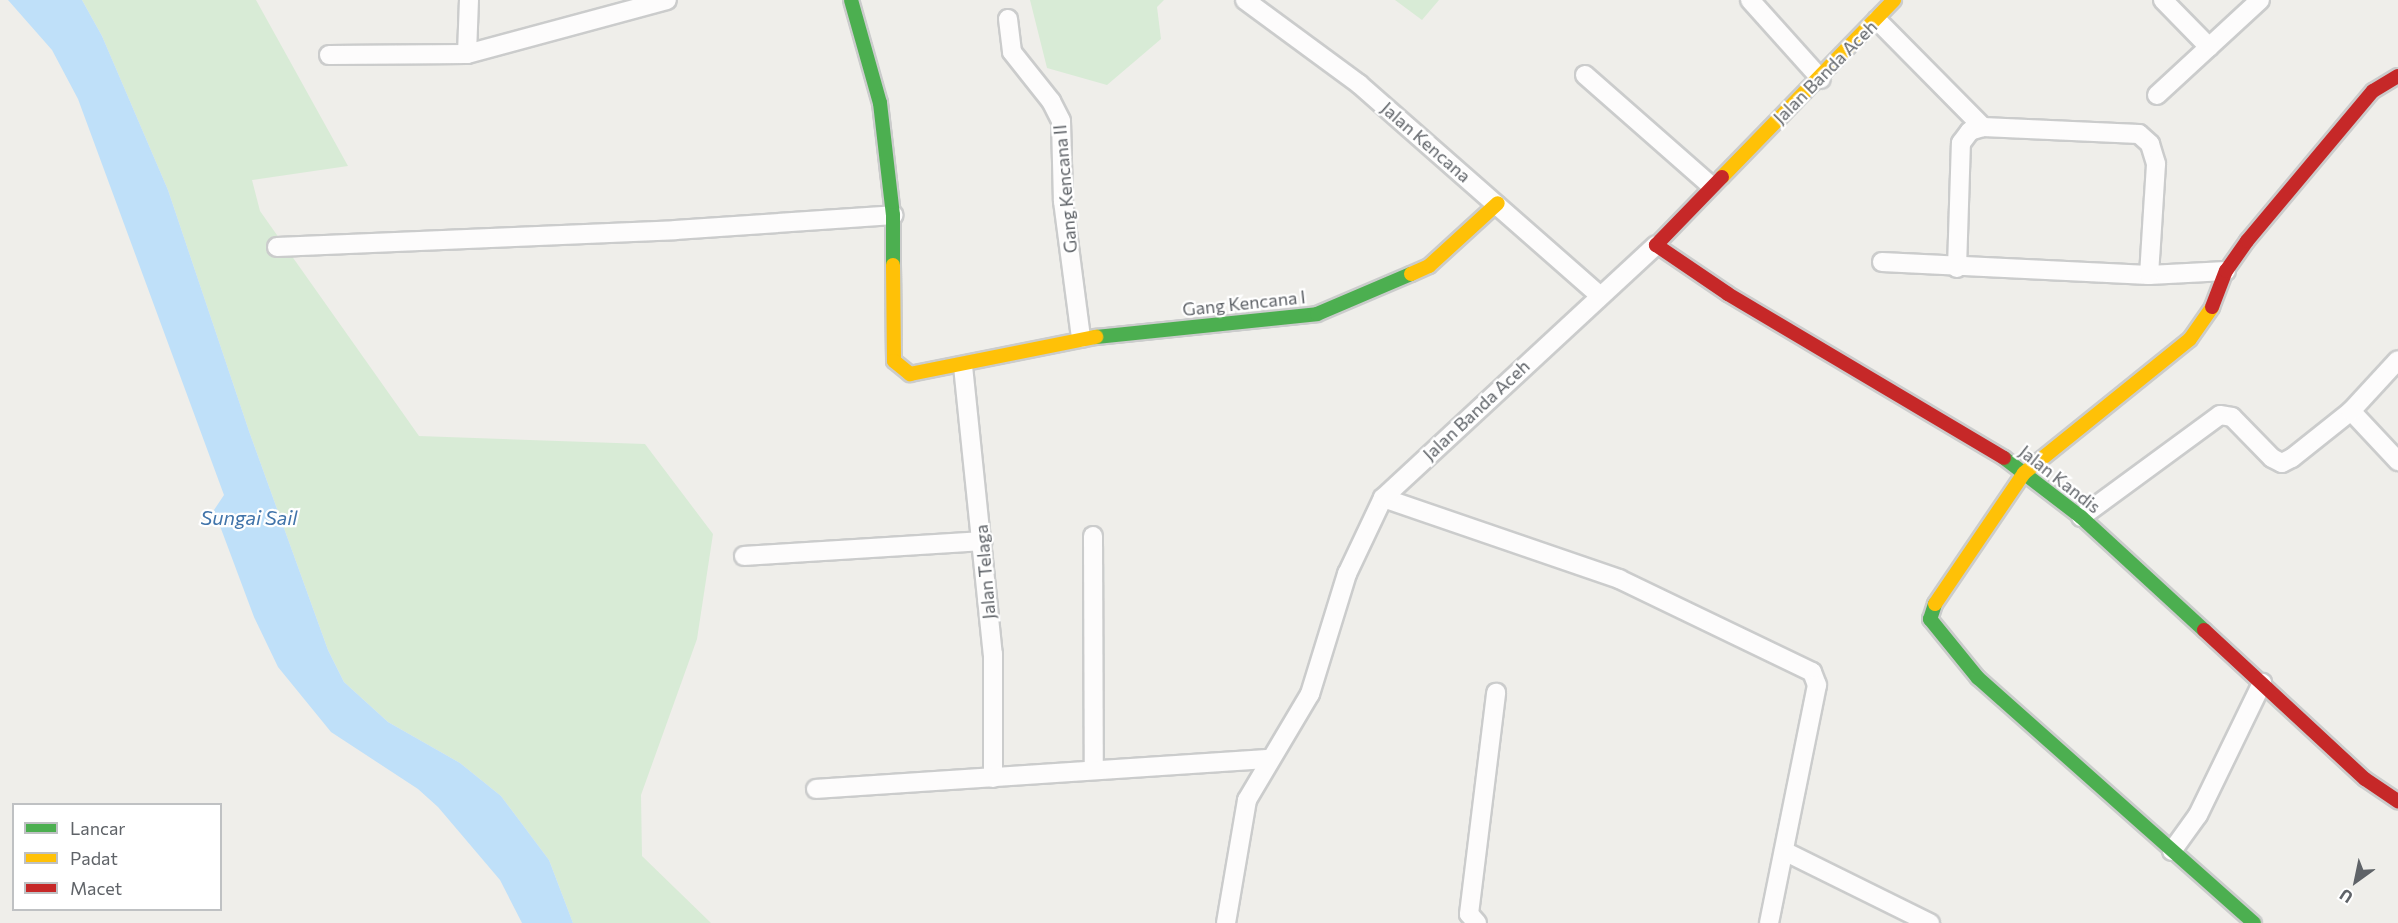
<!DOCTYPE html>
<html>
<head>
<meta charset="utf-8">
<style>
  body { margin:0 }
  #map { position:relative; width:2398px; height:923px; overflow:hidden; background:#efeeea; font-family:Commissioner,sans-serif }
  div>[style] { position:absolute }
  .green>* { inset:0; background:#d8ebd6 }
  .water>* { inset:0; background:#bfe0f9 }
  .roads { filter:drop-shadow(2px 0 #cbcccc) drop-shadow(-2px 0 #cbcccc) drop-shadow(0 2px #cbcccc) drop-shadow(0 -2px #cbcccc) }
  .street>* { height:18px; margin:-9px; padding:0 9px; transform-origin:9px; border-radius:9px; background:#fdfcfc }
  .fast>* { height:14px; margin:-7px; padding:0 7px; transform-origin:7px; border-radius:7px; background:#4caf50 }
  .slow>* { height:14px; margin:-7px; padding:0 7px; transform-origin:7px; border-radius:7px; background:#ffc107 }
  .jam>* { height:14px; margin:-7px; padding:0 7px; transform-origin:7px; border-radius:7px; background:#c62828 }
  span { translate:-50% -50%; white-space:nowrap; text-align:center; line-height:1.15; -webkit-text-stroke:4.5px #fff; paint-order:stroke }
  .street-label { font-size:18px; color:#5f6368 }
  .water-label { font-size:20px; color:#4174aa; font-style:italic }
  .legend { position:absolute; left:12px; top:803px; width:210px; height:108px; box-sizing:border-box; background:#fff; border:2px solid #bfc1c3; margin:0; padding:8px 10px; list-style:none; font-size:18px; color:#5f6368 }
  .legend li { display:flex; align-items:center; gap:12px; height:30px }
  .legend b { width:30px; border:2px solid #bfc1c3 }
  .north { position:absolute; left:2326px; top:851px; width:60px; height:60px; -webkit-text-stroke:4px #fff; paint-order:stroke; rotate:213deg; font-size:16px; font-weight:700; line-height:24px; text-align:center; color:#5f6368 }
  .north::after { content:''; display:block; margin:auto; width:21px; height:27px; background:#5f6368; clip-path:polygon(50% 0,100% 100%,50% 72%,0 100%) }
</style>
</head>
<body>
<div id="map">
  <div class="green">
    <i style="clip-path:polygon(82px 0,256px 0,348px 166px,252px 180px,260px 211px,419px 436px,645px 444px,713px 534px,697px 639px,641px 795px,642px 856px,711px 923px,573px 923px,549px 860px,501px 796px,460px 763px,388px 722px,344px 682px,328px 650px,250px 434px,168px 190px,102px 36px)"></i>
    <i style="clip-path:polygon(1030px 0,1164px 0,1157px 7px,1161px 39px,1107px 85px,1047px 68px)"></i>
    <i style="clip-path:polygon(1395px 0,1439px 0,1422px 20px)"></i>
  </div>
  <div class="water">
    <i style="clip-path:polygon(8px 0,82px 0,102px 36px,168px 190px,250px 434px,328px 650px,344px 682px,388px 722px,460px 763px,501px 796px,549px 860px,573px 923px,522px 923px,500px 880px,438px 807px,418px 789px,331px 732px,278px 667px,254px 617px,214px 510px,224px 495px,78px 99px,52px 50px)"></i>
  </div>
  <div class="roads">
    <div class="street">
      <i style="left:1245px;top:0;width:142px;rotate:36.4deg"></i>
      <i style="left:1359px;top:84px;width:320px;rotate:41.3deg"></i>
      <i style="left:1750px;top:0;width:106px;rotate:48.1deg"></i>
      <i style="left:2163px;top:0;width:66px;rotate:45.6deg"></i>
      <i style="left:1008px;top:19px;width:33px;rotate:83deg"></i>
      <i style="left:1012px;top:52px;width:63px;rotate:51.5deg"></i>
      <i style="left:1051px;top:101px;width:22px;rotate:63deg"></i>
      <i style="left:1061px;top:121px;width:80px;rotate:88.6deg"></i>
      <i style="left:1063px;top:201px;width:138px;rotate:82.5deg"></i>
      <i style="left:1877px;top:20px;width:151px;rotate:45.3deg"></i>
      <i style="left:467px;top:54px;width:54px;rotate:-87.9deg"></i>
      <i style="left:329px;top:55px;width:138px;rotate:-0.4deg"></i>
      <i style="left:467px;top:54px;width:207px;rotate:-15.1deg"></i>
      <i style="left:1585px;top:75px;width:167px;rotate:41.3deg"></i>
      <i style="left:2157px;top:95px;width:140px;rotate:-42.7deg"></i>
      <i style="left:277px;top:247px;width:398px;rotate:-2.4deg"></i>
      <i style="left:675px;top:230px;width:219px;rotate:-3.9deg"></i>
      <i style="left:1882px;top:262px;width:267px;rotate:2.8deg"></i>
      <i style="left:2149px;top:275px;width:77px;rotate:-3deg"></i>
      <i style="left:1957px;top:268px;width:125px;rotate:-88.2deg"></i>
      <i style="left:1961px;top:143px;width:15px;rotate:-53deg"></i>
      <i style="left:1970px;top:131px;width:14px;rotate:-17deg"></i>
      <i style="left:1983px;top:127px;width:156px;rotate:2.6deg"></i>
      <i style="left:2139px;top:134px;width:15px;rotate:42deg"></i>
      <i style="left:2150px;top:144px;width:21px;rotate:73deg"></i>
      <i style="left:2156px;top:164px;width:111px;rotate:93.6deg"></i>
      <i style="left:963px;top:366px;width:290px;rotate:84.1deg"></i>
      <i style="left:993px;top:654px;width:124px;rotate:90deg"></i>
      <i style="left:2351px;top:411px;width:69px;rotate:46.8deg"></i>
      <i style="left:1383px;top:498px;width:250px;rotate:18.9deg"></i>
      <i style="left:1619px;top:579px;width:214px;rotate:25.7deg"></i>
      <i style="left:1812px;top:672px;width:14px;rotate:69deg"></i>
      <i style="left:1817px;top:685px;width:243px;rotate:101.4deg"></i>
      <i style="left:2081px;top:517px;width:172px;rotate:-36.3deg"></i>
      <i style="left:2220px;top:415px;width:12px;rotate:9deg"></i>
      <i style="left:2232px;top:417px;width:57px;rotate:45.7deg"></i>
      <i style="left:2272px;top:458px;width:11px;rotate:27deg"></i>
      <i style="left:2282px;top:463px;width:11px;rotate:-27deg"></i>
      <i style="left:2292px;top:458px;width:75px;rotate:-38.5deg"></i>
      <i style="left:2351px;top:411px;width:69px;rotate:-47.3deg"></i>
      <i style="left:1093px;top:536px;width:234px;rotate:89.8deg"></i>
      <i style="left:744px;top:556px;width:239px;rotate:-3.6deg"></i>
      <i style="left:816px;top:789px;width:454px;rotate:-3.8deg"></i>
      <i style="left:1784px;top:851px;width:163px;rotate:26.3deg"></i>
      <i style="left:2172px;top:851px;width:44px;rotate:-54.2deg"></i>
      <i style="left:2198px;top:815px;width:147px;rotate:-64.1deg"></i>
      <i style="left:1226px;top:923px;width:125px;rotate:-80.3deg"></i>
      <i style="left:1247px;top:800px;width:123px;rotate:-59.3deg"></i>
      <i style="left:1310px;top:694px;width:126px;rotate:-72.9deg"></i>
      <i style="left:1347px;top:574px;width:84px;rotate:-64.7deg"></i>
      <i style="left:1383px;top:498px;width:372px;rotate:-42.8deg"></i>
      <i style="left:1477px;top:923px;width:12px;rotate:-132deg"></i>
      <i style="left:1469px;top:914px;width:223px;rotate:-83deg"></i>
    </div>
    <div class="fast">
      <i style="left:851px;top:0;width:107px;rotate:74.3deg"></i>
      <i style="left:880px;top:103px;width:113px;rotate:83.4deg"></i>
      <i style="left:893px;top:215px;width:50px;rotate:90deg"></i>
      <i style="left:1096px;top:337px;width:222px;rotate:-5.9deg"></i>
      <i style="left:1317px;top:314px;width:102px;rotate:-23.1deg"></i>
      <i style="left:2004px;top:458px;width:97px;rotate:37.5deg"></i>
      <i style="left:2081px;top:517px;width:167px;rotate:42.6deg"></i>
      <i style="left:1935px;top:604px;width:16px;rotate:108deg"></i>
      <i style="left:1930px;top:619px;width:76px;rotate:50.9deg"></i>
      <i style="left:1978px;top:678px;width:369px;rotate:41.6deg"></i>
    </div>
    <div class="slow">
      <i style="left:1722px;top:177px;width:247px;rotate:-45.8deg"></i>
      <i style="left:893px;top:265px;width:96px;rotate:89.4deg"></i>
      <i style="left:894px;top:361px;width:21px;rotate:39deg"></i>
      <i style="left:910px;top:374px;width:190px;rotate:-11.3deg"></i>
      <i style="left:1411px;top:274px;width:20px;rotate:-24deg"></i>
      <i style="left:1429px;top:266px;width:93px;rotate:-42.4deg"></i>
      <i style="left:1935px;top:604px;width:158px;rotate:-55.8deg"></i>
      <i style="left:2024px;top:473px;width:213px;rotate:-38.9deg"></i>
      <i style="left:2190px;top:339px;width:39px;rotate:-55deg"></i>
    </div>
    <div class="jam">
      <i style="left:1722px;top:177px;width:95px;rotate:134.1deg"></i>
      <i style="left:1656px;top:245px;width:87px;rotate:34.2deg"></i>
      <i style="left:1728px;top:294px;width:321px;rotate:30.7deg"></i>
      <i style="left:2212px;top:307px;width:39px;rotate:-69deg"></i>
      <i style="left:2226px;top:271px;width:37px;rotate:-55deg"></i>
      <i style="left:2247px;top:241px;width:196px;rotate:-50deg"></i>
      <i style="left:2373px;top:91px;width:29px;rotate:-31deg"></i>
      <i style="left:2204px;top:630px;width:219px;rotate:42.8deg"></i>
      <i style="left:2365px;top:779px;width:40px;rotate:34deg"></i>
    </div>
  </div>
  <div class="street-label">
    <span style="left:1825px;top:72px;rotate:-45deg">Jalan Banda Aceh</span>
    <span style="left:1426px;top:142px;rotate:41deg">Jalan Kencana</span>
    <span style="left:1065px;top:189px;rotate:-95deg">Gang Kencana II</span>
    <span style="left:1244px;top:303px;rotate:-6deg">Gang Kencana I</span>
    <span style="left:1476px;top:410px;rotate:-43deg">Jalan Banda Aceh</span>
    <span style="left:2060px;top:479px;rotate:38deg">Jalan Kandis</span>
    <span style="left:985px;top:572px;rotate:-95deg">Jalan Telaga</span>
  </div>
  <div class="water-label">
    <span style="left:249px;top:517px">Sungai Sail</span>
  </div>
  <ul class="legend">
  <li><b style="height:8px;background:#4caf50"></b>Lancar</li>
  <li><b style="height:8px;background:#ffc107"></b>Padat</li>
  <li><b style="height:8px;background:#c62828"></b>Macet</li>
  </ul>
  <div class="north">U</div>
</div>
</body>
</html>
